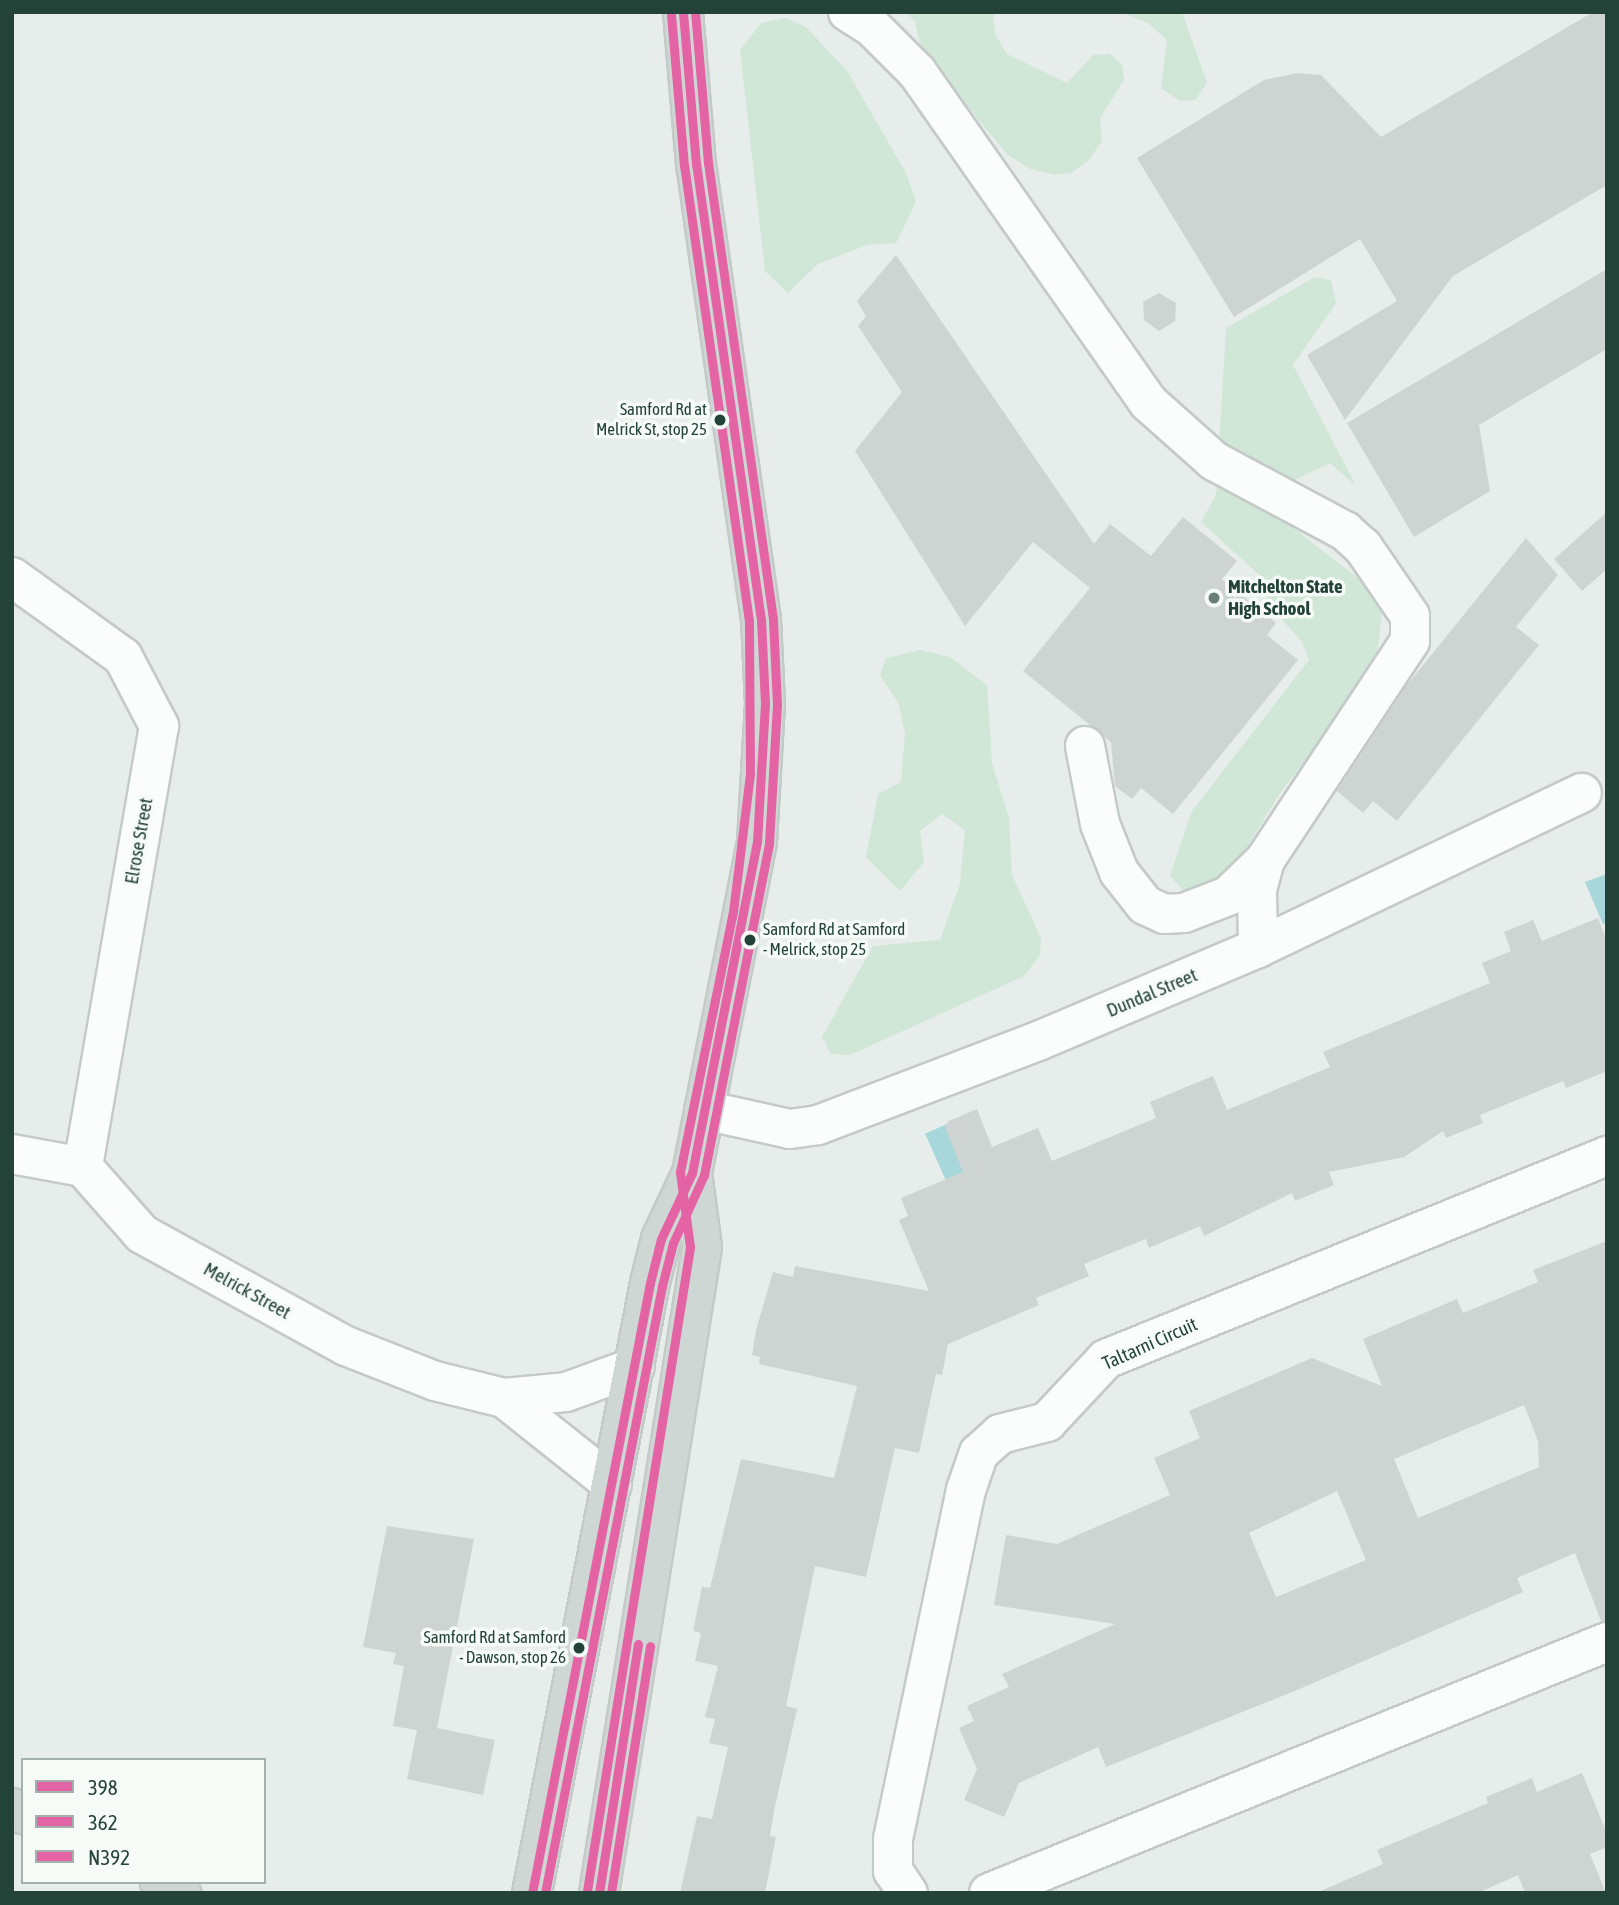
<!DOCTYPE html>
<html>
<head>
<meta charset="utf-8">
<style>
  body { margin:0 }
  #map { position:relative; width:1619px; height:1905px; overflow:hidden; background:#e7edea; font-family:"Asap Condensed",sans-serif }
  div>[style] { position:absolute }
  .green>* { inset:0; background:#d0e6d6 }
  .water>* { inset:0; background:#a7d6db; transform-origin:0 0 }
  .building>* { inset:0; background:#ced4d1 }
  .roads { filter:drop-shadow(2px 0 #c4cac7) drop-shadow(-2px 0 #c4cac7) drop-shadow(0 2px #c4cac7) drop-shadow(0 -2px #c4cac7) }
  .minor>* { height:38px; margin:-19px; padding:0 19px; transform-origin:19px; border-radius:19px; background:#fbfcfc }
  .major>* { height:38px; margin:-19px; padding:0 19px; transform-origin:19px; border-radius:19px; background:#ced7d4 }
  .bus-1>* { height:9px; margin:-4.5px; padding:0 4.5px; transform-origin:4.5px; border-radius:4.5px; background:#e463a4 }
  .bus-2>* { height:9px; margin:-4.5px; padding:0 4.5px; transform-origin:4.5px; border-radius:4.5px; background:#e463a4 }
  .bus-3>* { height:9px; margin:-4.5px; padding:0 4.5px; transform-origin:4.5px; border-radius:4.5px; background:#e463a4 }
  .dots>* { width:19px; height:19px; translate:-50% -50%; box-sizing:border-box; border:4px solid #f6fbf8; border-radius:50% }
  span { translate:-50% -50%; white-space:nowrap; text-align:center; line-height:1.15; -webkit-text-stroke:7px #f6fbf8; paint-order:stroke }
  .bus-label { font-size:17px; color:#234238 }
  .right { translate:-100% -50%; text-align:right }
  .left { translate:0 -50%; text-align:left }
  .poi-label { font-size:19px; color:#234238; font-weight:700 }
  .street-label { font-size:19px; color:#234238 }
  .frame { position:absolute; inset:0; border:14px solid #234238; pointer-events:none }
  .legend { position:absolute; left:21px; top:1758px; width:245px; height:126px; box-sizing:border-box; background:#f6fbf8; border:2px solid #a2b1ab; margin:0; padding:9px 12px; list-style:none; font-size:21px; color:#234238 }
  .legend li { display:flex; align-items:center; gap:14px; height:35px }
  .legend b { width:35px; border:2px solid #a2b1ab }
</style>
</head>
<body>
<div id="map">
  <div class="green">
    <i style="clip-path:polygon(905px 12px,993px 12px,995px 34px,1007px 54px,1067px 83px,1093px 55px,1110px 54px,1122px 65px,1124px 80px,1100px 118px,1102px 141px,1089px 160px,1071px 173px,1055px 175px,1030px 169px,1007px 154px,921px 50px,915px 21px)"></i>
    <i style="clip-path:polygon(1121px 12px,1182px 12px,1207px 83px,1195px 100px,1180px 101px,1161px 88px,1167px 40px,1148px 23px)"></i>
    <i style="clip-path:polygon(786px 18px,806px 27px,847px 71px,906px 173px,916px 202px,896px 243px,867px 245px,818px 264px,788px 293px,765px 271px,740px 50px,761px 23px)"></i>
    <i style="clip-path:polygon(1315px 277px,1331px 280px,1336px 303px,1293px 365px,1356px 486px,1330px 463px,1293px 481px,1275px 514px,1359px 579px,1382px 612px,1378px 649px,1345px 708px,1280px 793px,1233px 870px,1205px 891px,1183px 890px,1170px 876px,1192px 811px,1309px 660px,1302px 642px,1266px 602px,1266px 581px,1201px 522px,1216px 495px,1226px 328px)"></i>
    <i style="clip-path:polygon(920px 650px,950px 657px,987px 685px,992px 763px,1009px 818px,1012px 875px,1041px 938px,1040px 955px,1024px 976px,850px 1055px,831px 1054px,822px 1037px,873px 946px,940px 940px,960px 884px,965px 830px,942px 814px,920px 831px,924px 862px,900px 891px,866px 857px,878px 794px,901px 782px,905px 733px,898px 702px,880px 676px,886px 658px)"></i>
  </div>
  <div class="water">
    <i style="clip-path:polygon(1607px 874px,1607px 922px,1603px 924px,1585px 882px)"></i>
    <i style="left:947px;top:1124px;width:54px;height:24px;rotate:66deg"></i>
  </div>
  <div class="building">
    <i style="clip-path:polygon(1593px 12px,1607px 12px,1607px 185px,1453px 276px,1345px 420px,1307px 355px,1397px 301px,1360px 239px,1234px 317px,1137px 158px,1264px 80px,1297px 73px,1321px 75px,1381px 137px)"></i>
    <i style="clip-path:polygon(896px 255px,1094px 544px,1110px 524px,1151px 556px,1183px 517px,1237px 561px,1222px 579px,1276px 623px,1267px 635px,1298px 660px,1173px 814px,1141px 788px,1132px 799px,1115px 786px,1111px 742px,1023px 671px,1090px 588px,1033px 542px,965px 626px,855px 451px,902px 392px,858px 326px,866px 316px,857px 301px)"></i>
    <i style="clip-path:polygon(1607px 269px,1607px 349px,1479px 425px,1490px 491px,1414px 537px,1347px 423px)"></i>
    <i style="clip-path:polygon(1159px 293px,1176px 303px,1175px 321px,1159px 331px,1144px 320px,1143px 302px)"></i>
    <i style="clip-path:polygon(1607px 512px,1607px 569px,1582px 591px,1554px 559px)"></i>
    <i style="clip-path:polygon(1526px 538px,1558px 575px,1516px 627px,1539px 645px,1397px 821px,1373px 801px,1363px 813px,1337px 791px,1407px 685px)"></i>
    <i style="clip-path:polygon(1598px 918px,1607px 941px,1607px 1071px,1566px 1088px,1563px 1081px,1480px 1115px,1483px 1123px,1446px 1138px,1443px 1131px,1404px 1157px,1329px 1172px,1334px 1185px,1295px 1201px,1292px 1193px,1204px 1236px,1200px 1226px,1149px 1248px,1146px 1239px,1084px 1264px,1089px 1276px,1036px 1298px,1039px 1305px,948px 1344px,942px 1375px,936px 1374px,919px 1453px,895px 1448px,866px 1577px,815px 1566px,786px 1706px,797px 1709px,774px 1811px,770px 1836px,776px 1837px,765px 1893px,680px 1893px,697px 1816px,712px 1819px,728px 1747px,709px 1743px,715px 1719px,705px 1717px,718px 1666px,695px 1661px,701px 1633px,693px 1631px,702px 1587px,710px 1588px,741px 1459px,834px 1478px,857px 1386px,759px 1364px,760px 1357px,752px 1355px,756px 1330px,773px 1272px,793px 1277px,795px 1266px,929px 1291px,899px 1220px,908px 1216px,901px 1198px,963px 1172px,945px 1127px,949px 1121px,977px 1109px,992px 1147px,1038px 1128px,1052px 1161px,1156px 1118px,1150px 1102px,1213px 1076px,1227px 1110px,1330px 1067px,1323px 1052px,1490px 983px,1482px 963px,1511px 951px,1504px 932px,1533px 920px,1542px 941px)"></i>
    <i style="clip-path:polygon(evenodd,1607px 1241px,1607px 1621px,1601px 1621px,1575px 1553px,1517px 1578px,1523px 1592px,1297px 1690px,1106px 1767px,1098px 1747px,1019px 1783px,1004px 1817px,964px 1800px,977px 1769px,959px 1728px,974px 1721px,967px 1706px,1009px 1687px,1002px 1674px,1115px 1624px,994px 1605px,1006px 1535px,1057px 1544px,1170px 1495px,1154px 1458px,1200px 1438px,1189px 1411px,1312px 1358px,1382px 1386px,1363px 1339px,1457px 1299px,1463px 1313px,1538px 1282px,1533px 1270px,1607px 1241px,1524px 1405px,1538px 1441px,1539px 1467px,1418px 1518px,1394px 1459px,1524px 1405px,1607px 1241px,1337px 1491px,1366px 1560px,1276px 1597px,1249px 1533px,1337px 1491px)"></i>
    <i style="clip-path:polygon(387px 1526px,474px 1539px,437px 1728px,495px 1740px,483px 1795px,407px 1779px,417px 1730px,393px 1726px,404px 1666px,393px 1664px,396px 1653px,363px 1647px)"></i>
    <i style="clip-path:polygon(1582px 1773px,1607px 1833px,1607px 1847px,1590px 1854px,1606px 1893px,1525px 1893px,1518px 1875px,1478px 1893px,1316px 1893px,1383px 1864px,1377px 1850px,1488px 1803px,1486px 1797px,1532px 1778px,1537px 1792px)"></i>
  </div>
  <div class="roads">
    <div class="minor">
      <i style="left:848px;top:12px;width:28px;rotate:32deg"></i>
      <i style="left:872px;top:27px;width:64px;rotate:45deg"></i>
      <i style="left:917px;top:72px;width:404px;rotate:55deg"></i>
      <i style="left:1149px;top:403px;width:87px;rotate:41.7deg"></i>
      <i style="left:1214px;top:461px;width:149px;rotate:28.1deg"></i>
      <i style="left:1345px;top:531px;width:24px;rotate:42deg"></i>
      <i style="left:1363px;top:547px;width:83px;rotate:55.7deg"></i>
      <i style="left:1410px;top:616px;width:25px;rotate:90deg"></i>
      <i style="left:1410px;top:641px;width:263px;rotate:123.5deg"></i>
      <i style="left:1265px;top:860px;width:31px;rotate:105deg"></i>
      <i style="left:1257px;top:890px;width:58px;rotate:89deg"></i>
      <i style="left:12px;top:577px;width:137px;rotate:35.8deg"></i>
      <i style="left:123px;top:657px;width:78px;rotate:62.4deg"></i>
      <i style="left:159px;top:726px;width:448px;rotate:99.8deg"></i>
      <i style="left:1085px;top:746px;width:79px;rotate:79.1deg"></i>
      <i style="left:1100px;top:824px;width:52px;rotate:68.4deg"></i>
      <i style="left:1119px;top:872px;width:42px;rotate:51.8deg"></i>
      <i style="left:1145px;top:905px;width:21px;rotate:25deg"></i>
      <i style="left:1164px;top:914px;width:20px;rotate:-3deg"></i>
      <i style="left:1184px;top:913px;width:47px;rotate:-21.1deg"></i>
      <i style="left:1228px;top:896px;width:52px;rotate:-44.2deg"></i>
      <i style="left:704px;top:1110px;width:88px;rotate:12.5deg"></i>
      <i style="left:790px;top:1129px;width:28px;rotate:-8deg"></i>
      <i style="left:818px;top:1125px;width:235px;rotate:-20.9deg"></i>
      <i style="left:1038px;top:1041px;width:239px;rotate:-22.9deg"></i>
      <i style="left:1258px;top:948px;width:359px;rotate:-25.6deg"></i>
      <i style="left:12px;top:1154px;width:72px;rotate:10.4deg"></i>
      <i style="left:83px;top:1167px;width:89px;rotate:48.6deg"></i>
      <i style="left:142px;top:1234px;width:233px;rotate:28.8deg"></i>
      <i style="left:346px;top:1346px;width:96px;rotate:21.5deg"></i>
      <i style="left:435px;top:1381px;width:71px;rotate:13.8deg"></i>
      <i style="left:504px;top:1398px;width:62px;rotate:-5.5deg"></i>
      <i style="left:566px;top:1392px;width:73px;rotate:-19.9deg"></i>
      <i style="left:504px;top:1398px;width:138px;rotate:38.5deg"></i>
      <i style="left:908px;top:1893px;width:27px;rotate:-124deg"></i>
      <i style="left:893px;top:1871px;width:32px;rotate:-90deg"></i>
      <i style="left:893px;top:1839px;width:357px;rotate:-78.2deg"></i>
      <i style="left:966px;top:1490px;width:39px;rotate:-71deg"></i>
      <i style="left:979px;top:1453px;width:28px;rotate:-42deg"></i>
      <i style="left:1000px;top:1434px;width:49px;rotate:-14.3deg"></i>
      <i style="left:1047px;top:1422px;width:86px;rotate:-46.9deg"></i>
      <i style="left:1106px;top:1359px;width:541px;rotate:-22.06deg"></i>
      <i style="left:989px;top:1893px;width:667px;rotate:-22.1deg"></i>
    </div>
    <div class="major">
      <i style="left:12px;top:1808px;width:13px;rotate:29deg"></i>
      <i style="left:160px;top:1882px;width:24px;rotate:28deg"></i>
      <i style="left:532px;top:1893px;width:621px;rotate:-79.05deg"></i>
      <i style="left:650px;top:1283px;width:45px;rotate:-76deg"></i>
      <i style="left:661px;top:1239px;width:73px;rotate:-64.8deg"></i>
      <i style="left:692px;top:1173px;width:337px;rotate:-78.9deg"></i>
      <i style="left:757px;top:842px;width:138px;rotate:-86.7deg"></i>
      <i style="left:765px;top:704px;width:84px;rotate:-92.7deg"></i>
      <i style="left:761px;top:620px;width:461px;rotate:-98.1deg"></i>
      <i style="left:696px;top:164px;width:153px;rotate:-94.9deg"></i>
      <i style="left:599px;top:1893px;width:654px;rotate:-80.94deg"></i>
      <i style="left:702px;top:1247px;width:75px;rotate:-97.7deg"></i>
    </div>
  </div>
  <div class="bus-1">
    <i style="left:532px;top:1893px;width:621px;rotate:-79.05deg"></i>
    <i style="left:650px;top:1283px;width:45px;rotate:-76deg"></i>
    <i style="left:661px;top:1239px;width:73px;rotate:-64.8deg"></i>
    <i style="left:692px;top:1173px;width:337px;rotate:-78.9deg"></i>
    <i style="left:757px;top:842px;width:138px;rotate:-86.7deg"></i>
    <i style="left:765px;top:704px;width:84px;rotate:-92.7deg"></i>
    <i style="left:761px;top:620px;width:461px;rotate:-98.1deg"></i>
    <i style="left:696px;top:164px;width:153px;rotate:-94.9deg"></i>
    <i style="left:599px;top:1893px;width:252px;rotate:-81.1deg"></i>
  </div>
  <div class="bus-2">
    <i style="left:545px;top:1893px;width:618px;rotate:-79.09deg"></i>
    <i style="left:662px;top:1286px;width:44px;rotate:-75.7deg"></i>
    <i style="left:673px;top:1243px;width:75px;rotate:-65.5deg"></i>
    <i style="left:704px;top:1175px;width:338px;rotate:-78.9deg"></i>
    <i style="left:769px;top:843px;width:138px;rotate:-86.7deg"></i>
    <i style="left:777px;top:705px;width:86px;rotate:-92.7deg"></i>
    <i style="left:773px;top:619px;width:461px;rotate:-98.1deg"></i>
    <i style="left:708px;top:163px;width:152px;rotate:-94.9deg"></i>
    <i style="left:611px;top:1893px;width:250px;rotate:-81deg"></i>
  </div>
  <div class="bus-3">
    <i style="left:587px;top:1891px;width:652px;rotate:-80.91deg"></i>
    <i style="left:690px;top:1247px;width:76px;rotate:-97.6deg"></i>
    <i style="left:680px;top:1172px;width:265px;rotate:-78.5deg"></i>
    <i style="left:733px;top:912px;width:140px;rotate:-83deg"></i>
    <i style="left:750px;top:773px;width:152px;rotate:-90.4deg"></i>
    <i style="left:749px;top:621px;width:460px;rotate:-98.1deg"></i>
    <i style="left:684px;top:166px;width:154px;rotate:-94.9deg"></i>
  </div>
  <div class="dots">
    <i style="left:720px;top:420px;background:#234238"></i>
    <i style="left:1214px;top:598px;background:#687e76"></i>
    <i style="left:750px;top:940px;background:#234238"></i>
    <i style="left:579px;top:1648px;background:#234238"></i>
  </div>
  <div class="bus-label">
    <span class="right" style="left:707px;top:420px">Samford Rd at<br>Melrick St, stop 25</span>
    <span class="left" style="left:763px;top:940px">Samford Rd at Samford<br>- Melrick, stop 25</span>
    <span class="right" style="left:566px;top:1648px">Samford Rd at Samford<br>- Dawson, stop 26</span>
  </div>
  <div class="poi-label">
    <span class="left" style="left:1228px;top:598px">Mitchelton State<br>High School</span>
  </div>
  <div class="street-label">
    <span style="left:139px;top:841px;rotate:-80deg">Elrose Street</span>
    <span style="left:1152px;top:993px;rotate:-23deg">Dundal Street</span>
    <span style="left:247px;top:1291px;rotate:29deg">Melrick Street</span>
    <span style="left:1150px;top:1344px;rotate:-24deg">Taltarni Circuit</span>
  </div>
  <div class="frame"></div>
  <ul class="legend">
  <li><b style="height:9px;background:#e463a4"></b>398</li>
  <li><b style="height:9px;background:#e463a4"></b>362</li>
  <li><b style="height:9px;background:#e463a4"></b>N392</li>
  </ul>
</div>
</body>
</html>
